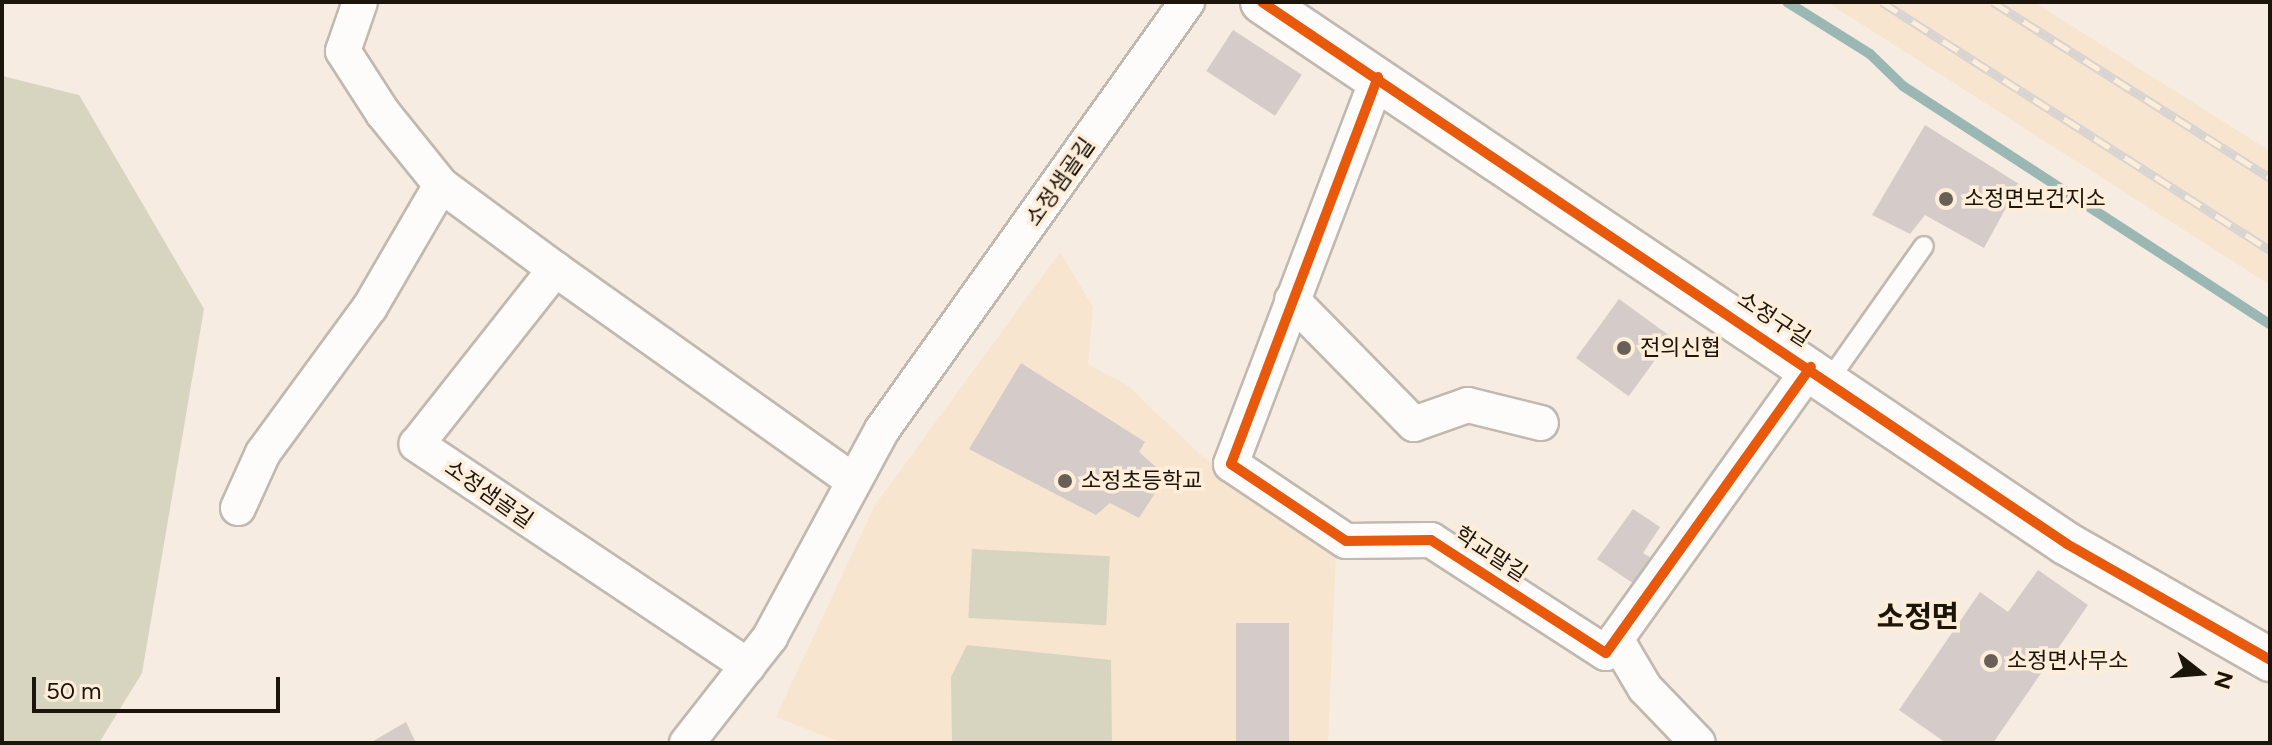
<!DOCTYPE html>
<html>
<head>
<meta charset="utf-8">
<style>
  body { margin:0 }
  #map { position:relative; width:2272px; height:745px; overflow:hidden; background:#f6ece1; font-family:Figtree,"Noto Sans KR",sans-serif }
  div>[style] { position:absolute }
  .built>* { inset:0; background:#f8e5cf }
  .green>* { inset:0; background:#d7d4c0; transform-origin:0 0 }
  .stream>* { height:10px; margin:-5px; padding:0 5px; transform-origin:5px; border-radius:5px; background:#9ab7b4 }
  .building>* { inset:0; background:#d5cbc8; transform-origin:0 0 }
  .roads { filter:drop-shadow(2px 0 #c1b9b0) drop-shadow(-2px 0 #c1b9b0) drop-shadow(0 2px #c1b9b0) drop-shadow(0 -2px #c1b9b0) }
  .service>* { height:18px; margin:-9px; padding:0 9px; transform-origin:9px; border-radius:9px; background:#fefcfa }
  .minor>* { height:34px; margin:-17px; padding:0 17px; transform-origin:17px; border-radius:17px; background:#fefcfa }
  .tertiary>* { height:42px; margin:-21px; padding:0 21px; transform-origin:21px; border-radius:21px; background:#fefcfa }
  .rail>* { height:9px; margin-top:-4.5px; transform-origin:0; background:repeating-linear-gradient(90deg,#feedd9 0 18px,#d7d4d1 0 36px); box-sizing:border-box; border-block:2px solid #d7d4d1 }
  .cycleway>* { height:10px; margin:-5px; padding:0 5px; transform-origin:5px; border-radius:5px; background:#e8590c }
  .dots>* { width:22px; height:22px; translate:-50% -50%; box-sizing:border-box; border:4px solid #feedd9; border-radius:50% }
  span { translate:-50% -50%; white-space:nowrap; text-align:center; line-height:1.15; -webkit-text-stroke:7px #feedd9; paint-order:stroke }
  .street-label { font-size:22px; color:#1c150c }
  .poi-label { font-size:22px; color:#1c150c }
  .left { translate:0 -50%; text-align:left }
  .district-label { font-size:30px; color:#1c150c; font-weight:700 }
  .frame { position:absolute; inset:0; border:4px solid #1c150c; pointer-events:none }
  .north { position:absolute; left:2160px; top:633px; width:80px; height:80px; -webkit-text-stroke:6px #feedd9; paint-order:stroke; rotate:107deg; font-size:22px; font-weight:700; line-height:32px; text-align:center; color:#1c150c }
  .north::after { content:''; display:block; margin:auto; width:28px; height:36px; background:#1c150c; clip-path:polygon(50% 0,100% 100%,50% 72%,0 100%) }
  .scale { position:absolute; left:32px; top:677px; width:248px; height:36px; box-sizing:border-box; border:4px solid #1c150c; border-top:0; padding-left:10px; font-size:24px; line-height:28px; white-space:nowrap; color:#1c150c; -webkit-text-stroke:6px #feedd9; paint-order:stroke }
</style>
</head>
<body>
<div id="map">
  <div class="built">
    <i style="clip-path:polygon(1827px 2px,2034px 2px,2270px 151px,2270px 285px)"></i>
    <i style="clip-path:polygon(1060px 252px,1093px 307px,1088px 364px,1128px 386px,1202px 456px,1336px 553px,1328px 743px,842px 743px,776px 717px,875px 505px)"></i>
  </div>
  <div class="green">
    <i style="clip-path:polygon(2px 76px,79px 95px,204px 309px,142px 673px,99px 743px,2px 743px)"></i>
    <i style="left:972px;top:549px;width:138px;height:69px;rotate:3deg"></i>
    <i style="clip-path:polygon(967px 645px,1111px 660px,1112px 743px,952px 743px,951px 677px)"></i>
  </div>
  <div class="stream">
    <i style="left:1787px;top:2px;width:98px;rotate:32.1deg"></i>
    <i style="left:1870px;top:54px;width:46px;rotate:44.1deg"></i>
    <i style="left:1903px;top:86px;width:437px;rotate:33deg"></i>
  </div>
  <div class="building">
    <i style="left:1233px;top:30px;width:82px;height:49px;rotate:33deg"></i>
    <i style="clip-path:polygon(1925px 125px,2019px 184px,1984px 248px,1925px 215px,1910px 234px,1872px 215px)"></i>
    <i style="left:1619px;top:299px;width:65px;height:73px;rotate:36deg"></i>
    <i style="clip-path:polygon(1021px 363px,1145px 442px,1139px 452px,1166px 476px,1139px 518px,1110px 503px,1096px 515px,969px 449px)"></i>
    <i style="clip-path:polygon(1633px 509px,1660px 527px,1643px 553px,1658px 562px,1640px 588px,1597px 559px)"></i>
    <i style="clip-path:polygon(2038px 570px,2088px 605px,1993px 743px,1946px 743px,1899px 710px,1980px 592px,2008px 612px)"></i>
    <i style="left:1236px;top:623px;width:53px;height:120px"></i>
    <i style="clip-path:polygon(406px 722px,416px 743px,370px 743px)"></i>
  </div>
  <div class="roads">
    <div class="service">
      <i style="left:1829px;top:380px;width:164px;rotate:-54.7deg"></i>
    </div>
    <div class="minor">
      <i style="left:360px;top:2px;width:52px;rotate:109.1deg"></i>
      <i style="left:343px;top:51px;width:74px;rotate:57.2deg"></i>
      <i style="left:383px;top:113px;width:92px;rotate:51.1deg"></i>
      <i style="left:441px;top:185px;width:142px;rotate:36.4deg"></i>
      <i style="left:1378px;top:77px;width:414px;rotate:110.8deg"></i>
      <i style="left:1231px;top:464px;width:138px;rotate:33.8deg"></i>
      <i style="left:1346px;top:541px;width:85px;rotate:-0.7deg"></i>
      <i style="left:1431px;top:540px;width:208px;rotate:32.9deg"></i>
      <i style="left:1606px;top:653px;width:352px;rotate:-54.4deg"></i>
      <i style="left:1292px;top:300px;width:174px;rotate:45.5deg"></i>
      <i style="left:1414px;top:424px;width:57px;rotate:-19.4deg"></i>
      <i style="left:1468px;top:405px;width:75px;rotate:13.9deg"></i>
      <i style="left:238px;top:508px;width:60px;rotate:-65.6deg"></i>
      <i style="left:263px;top:453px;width:181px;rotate:-53.8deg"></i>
      <i style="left:370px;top:307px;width:141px;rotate:-59.8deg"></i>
      <i style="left:1616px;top:639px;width:57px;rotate:59.4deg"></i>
      <i style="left:1645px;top:688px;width:76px;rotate:46.1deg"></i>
      <i style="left:748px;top:666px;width:399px;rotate:-146.2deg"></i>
      <i style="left:417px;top:444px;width:223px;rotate:-51.7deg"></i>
      <i style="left:555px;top:269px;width:366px;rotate:35.4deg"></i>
      <i style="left:687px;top:743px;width:135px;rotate:-51.9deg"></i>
      <i style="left:770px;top:637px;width:235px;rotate:-61.6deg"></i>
      <i style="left:882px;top:430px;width:526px;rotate:-54.53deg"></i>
    </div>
    <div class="tertiary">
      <i style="left:1262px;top:2px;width:970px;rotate:33.95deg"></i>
      <i style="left:2067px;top:544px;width:234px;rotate:29.7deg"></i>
    </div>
  </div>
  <div class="rail">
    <i style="left:1882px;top:2px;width:460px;rotate:32.6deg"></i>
    <i style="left:1993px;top:2px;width:328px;rotate:32.4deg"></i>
  </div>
  <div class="cycleway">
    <i style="left:1262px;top:2px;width:970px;rotate:33.95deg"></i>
    <i style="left:2067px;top:544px;width:234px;rotate:29.7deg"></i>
    <i style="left:1378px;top:77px;width:414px;rotate:110.8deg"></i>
    <i style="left:1231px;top:464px;width:138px;rotate:33.8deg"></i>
    <i style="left:1346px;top:541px;width:85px;rotate:-0.7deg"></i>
    <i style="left:1431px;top:540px;width:208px;rotate:32.9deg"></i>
    <i style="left:1606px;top:653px;width:352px;rotate:-54.4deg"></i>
  </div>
  <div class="dots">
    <i style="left:1946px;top:199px;background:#686057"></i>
    <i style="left:1624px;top:348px;background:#686057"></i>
    <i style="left:1065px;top:481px;background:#686057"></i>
    <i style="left:1991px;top:661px;background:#686057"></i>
  </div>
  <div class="street-label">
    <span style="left:1060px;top:182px;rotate:-55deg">소정샘골길</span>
    <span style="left:1774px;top:319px;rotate:33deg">소정구길</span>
    <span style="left:489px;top:494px;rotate:35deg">소정샘골길</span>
    <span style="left:1491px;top:554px;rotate:33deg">학교말길</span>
  </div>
  <div class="poi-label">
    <span class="left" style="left:1964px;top:199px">소정면보건지소</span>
    <span class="left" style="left:1640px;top:348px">전의신협</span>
    <span class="left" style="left:1081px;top:481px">소정초등학교</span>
    <span class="left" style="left:2007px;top:661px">소정면사무소</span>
  </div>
  <div class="district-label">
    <span style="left:1918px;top:617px">소정면</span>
  </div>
  <div class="frame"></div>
  <div class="north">N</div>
  <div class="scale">50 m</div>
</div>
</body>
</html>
